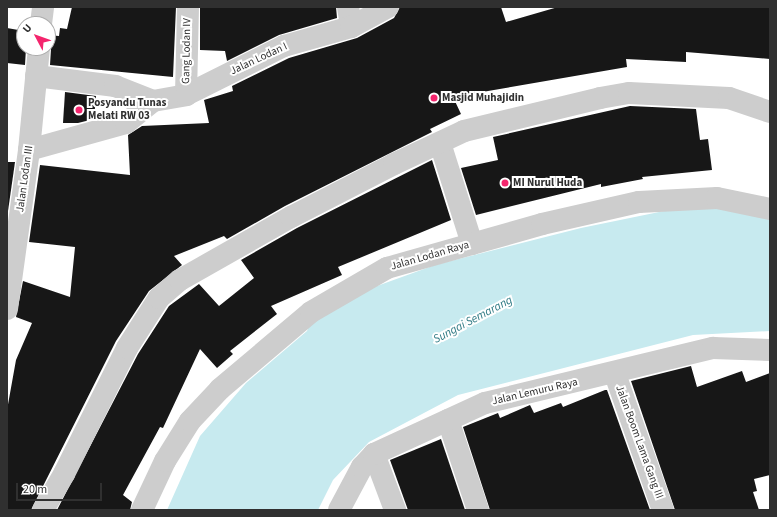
<!DOCTYPE html>
<html>
<head>
<meta charset="utf-8">
<style>
  body { margin:0 }
  #map { position:relative; width:777px; height:517px; overflow:hidden; background:#fff; font-family:"Source Sans 3",sans-serif }
  div>[style] { position:absolute }
  .water>* { inset:0; background:#c7eaef }
  .building>* { inset:0; background:#171717 }
  .minor>* { height:22px; margin:-11px; padding:0 11px; transform-origin:11px; border-radius:11px; background:#cdcdcd }
  .dots>* { width:11px; height:11px; translate:-50% -50%; box-sizing:border-box; border:2px solid #fff; border-radius:50% }
  span { translate:-50% -50%; white-space:nowrap; text-align:center; line-height:1.15; -webkit-text-stroke:4px #fff; paint-order:stroke }
  .street-label { font-size:11px; color:#303030 }
  .poi-label { font-size:11px; color:#303030; font-weight:700 }
  .left { translate:0 -50%; text-align:left }
  .water-label { font-size:12px; color:#307b85; font-style:italic }
  .frame { position:absolute; inset:0; border:8px solid #303030; pointer-events:none }
  .north { position:absolute; left:16px; top:16px; width:40px; height:40px; box-sizing:border-box; background:#fff; border:1px solid #acacac; border-radius:50%; rotate:311deg; font-size:11px; font-weight:700; line-height:16px; text-align:center; color:#303030 }
  .north::after { content:''; display:block; margin:auto; width:14px; height:18px; background:#f4256d; clip-path:polygon(50% 0,100% 100%,50% 72%,0 100%) }
  .scale { position:absolute; left:16px; top:483px; width:86px; height:18px; box-sizing:border-box; border:2px solid #303030; border-top:0; padding-left:5px; font-size:12px; line-height:14px; white-space:nowrap; color:#303030; -webkit-text-stroke:3px #fff; paint-order:stroke }
</style>
</head>
<body>
<div id="map">
  <div class="water">
    <i style="clip-path:polygon(708px 202px,770px 213px,770px 331px,693px 335px,458px 395px,369px 442px,333px 480px,318px 510px,167px 510px,200px 436px,246px 383px,307px 331px,313px 314px,366px 290px,435px 265px,581px 228px)"></i>
  </div>
  <div class="building">
    <i style="clip-path:polygon(72px 7px,176px 7px,173px 77px,50px 65px,51px 49px,48px 35px,59px 36px,60px 28px,67px 29px)"></i>
    <i style="clip-path:polygon(200px 7px,336px 7px,337px 18px,279px 35px,227px 61px,225px 51px,200px 50px)"></i>
    <i style="clip-path:polygon(400px 7px,501px 7px,506px 22px,558px 7px,770px 7px,770px 59px,686px 52px,686px 62px,626px 59px,627px 67px,453px 97px,461px 114px,430px 129px,432px 132px,285px 206px,227px 239px,224px 236px,174px 256px,182px 265px,149px 291px,116px 341px,31px 510px,7px 510px,7px 410px,16px 360px,32px 323px,16px 317px,23px 281px,70px 297px,75px 247px,29px 242px,40px 165px,130px 175px,128px 135px,142px 126px,209px 123px,204px 100px,233px 91px,232px 86px,289px 58px,357px 38px,394px 18px)"></i>
    <i style="clip-path:polygon(7px 28px,24px 31px,24px 48px,26px 48px,25px 65px,7px 63px)"></i>
    <i style="clip-path:polygon(65px 92px,96px 96px,94px 119px,78px 123px,63px 123px)"></i>
    <i style="clip-path:polygon(630px 106px,696px 109px,700px 140px,708px 139px,712px 170px,642px 177px,643px 179px,601px 187px,601px 184px,476px 215px,461px 168px,498px 160px,493px 137px)"></i>
    <i style="clip-path:polygon(432px 160px,451px 220px,338px 267px,342px 275px,271px 306px,277px 314px,230px 351px,233px 354px,217px 368px,200px 349px,163px 428px,160px 427px,123px 495px,132px 502px,130px 510px,57px 510px,138px 354px,169px 306px,199px 284px,219px 306px,254px 278px,241px 260px,297px 228px)"></i>
    <i style="clip-path:polygon(7px 162px,15px 162px,7px 218px)"></i>
    <i style="clip-path:polygon(691px 366px,697px 387px,742px 371px,746px 382px,770px 373px,770px 475px,754px 479px,757px 491px,753px 492px,759px 510px,675px 510px,631px 381px)"></i>
    <i style="clip-path:polygon(605px 390px,607px 390px,650px 510px,490px 510px,463px 427px,498px 413px,500px 418px,530px 405px,534px 413px,561px 403px,563px 407px)"></i>
    <i style="clip-path:polygon(441px 439px,465px 510px,408px 510px,390px 460px)"></i>
  </div>
  <div class="minor">
    <i style="left:348px;top:7px;width:20px;rotate:81deg"></i>
    <i style="left:41px;top:24px;width:17px;rotate:-83deg"></i>
    <i style="left:36px;top:76px;width:80px;rotate:7.2deg"></i>
    <i style="left:115px;top:86px;width:41px;rotate:21.5deg"></i>
    <i style="left:186px;top:95px;width:88px;rotate:-88.7deg"></i>
    <i style="left:440px;top:143px;width:106px;rotate:72.4deg"></i>
    <i style="left:29px;top:150px;width:101px;rotate:-15.6deg"></i>
    <i style="left:126px;top:123px;width:35px;rotate:-39deg"></i>
    <i style="left:153px;top:101px;width:34px;rotate:-10deg"></i>
    <i style="left:186px;top:95px;width:110px;rotate:-26.6deg"></i>
    <i style="left:284px;top:46px;width:70px;rotate:-15.8deg"></i>
    <i style="left:351px;top:27px;width:42px;rotate:-28.4deg"></i>
    <i style="left:7px;top:309px;width:161px;rotate:-82.1deg"></i>
    <i style="left:29px;top:150px;width:102px;rotate:-84.4deg"></i>
    <i style="left:615px;top:374px;width:144px;rotate:70.6deg"></i>
    <i style="left:448px;top:420px;width:95px;rotate:71.6deg"></i>
    <i style="left:374px;top:454px;width:60px;rotate:69.4deg"></i>
    <i style="left:43px;top:510px;width:42px;rotate:-59.7deg"></i>
    <i style="left:64px;top:474px;width:141px;rotate:-63.4deg"></i>
    <i style="left:127px;top:348px;width:59px;rotate:-57.4deg"></i>
    <i style="left:159px;top:298px;width:28px;rotate:-41deg"></i>
    <i style="left:180px;top:280px;width:128px;rotate:-29.6deg"></i>
    <i style="left:291px;top:217px;width:116px;rotate:-27.2deg"></i>
    <i style="left:394px;top:164px;width:77px;rotate:-25.2deg"></i>
    <i style="left:464px;top:131px;width:140px;rotate:-13.6deg"></i>
    <i style="left:600px;top:98px;width:29px;rotate:-10deg"></i>
    <i style="left:629px;top:93px;width:100px;rotate:2.9deg"></i>
    <i style="left:729px;top:98px;width:43px;rotate:18.9deg"></i>
    <i style="left:142px;top:510px;width:54px;rotate:-64.9deg"></i>
    <i style="left:165px;top:461px;width:47px;rotate:-58deg"></i>
    <i style="left:190px;top:421px;width:44px;rotate:-46.8deg"></i>
    <i style="left:220px;top:389px;width:119px;rotate:-40.2deg"></i>
    <i style="left:311px;top:312px;width:88px;rotate:-30.1deg"></i>
    <i style="left:387px;top:268px;width:161px;rotate:-15.8deg"></i>
    <i style="left:542px;top:224px;width:99px;rotate:-12.8deg"></i>
    <i style="left:639px;top:202px;width:78px;rotate:-2.9deg"></i>
    <i style="left:717px;top:198px;width:54px;rotate:11.7deg"></i>
    <i style="left:339px;top:510px;width:49px;rotate:-61.9deg"></i>
    <i style="left:362px;top:467px;width:18px;rotate:-47deg"></i>
    <i style="left:374px;top:454px;width:122px;rotate:-24.7deg"></i>
    <i style="left:485px;top:403px;width:235px;rotate:-13.6deg"></i>
    <i style="left:713px;top:348px;width:57px;rotate:2deg"></i>
  </div>
  <div class="dots">
    <i style="left:434px;top:98px;background:#f4256d"></i>
    <i style="left:79px;top:110px;background:#f4256d"></i>
    <i style="left:505px;top:183px;background:#f4256d"></i>
  </div>
  <div class="street-label">
    <span style="left:187px;top:51px;rotate:-89deg">Gang Lodan IV</span>
    <span style="left:259px;top:59px;rotate:-25deg">Jalan Lodan I</span>
    <span style="left:25px;top:179px;rotate:-82deg">Jalan Lodan III</span>
    <span style="left:430px;top:256px;rotate:-16deg">Jalan Lodan Raya</span>
    <span style="left:535px;top:392px;rotate:-13deg">Jalan Lemuru Raya</span>
    <span style="left:639px;top:442px;rotate:70deg">Jalan Boom Lama Gang III</span>
  </div>
  <div class="poi-label">
    <span class="left" style="left:442px;top:98px">Masjid Muhajidin</span>
    <span class="left" style="left:88px;top:110px">Posyandu Tunas<br>Melati RW 03</span>
    <span class="left" style="left:513px;top:183px">MI Nurul Huda</span>
  </div>
  <div class="water-label">
    <span style="left:473px;top:320px;rotate:-28deg">Sungai Semarang</span>
  </div>
  <div class="frame"></div>
  <div class="north">U</div>
  <div class="scale">20 m</div>
</div>
</body>
</html>
